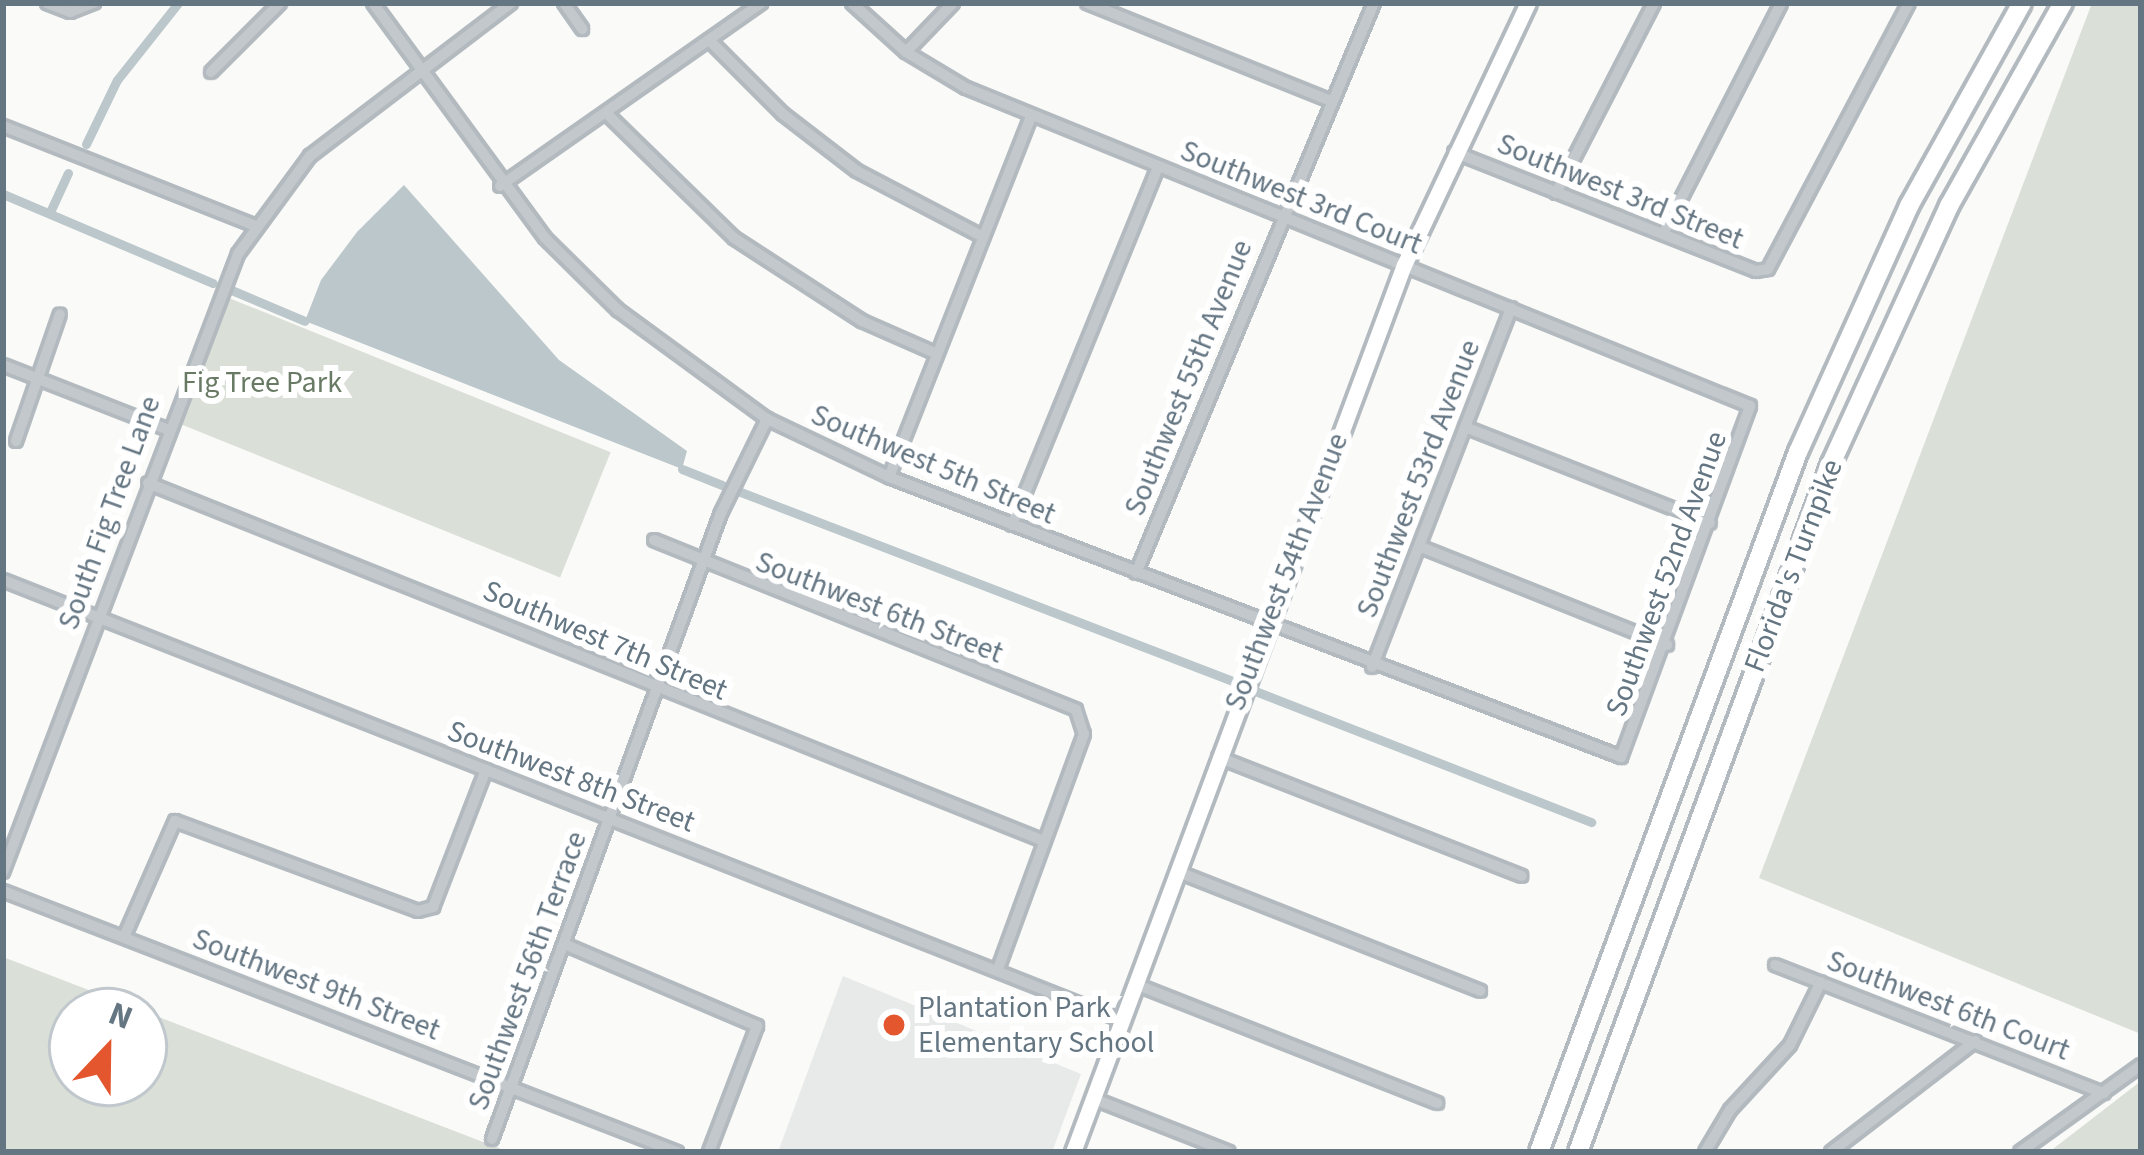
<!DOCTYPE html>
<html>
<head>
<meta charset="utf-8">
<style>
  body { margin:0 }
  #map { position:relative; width:2144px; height:1155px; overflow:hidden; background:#fafaf8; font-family:"Source Sans 3",sans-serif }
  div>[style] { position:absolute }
  .built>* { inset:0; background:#e8e9e9 }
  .green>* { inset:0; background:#dadfd7; transform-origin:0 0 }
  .water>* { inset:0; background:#bbc7cb }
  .canal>* { height:9px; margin:-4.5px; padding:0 4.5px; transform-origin:4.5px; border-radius:4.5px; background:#bbc7cb }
  .roads { filter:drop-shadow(3px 0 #b3babf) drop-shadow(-3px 0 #b3babf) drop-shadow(0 3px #b3babf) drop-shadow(0 -3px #b3babf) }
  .street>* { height:10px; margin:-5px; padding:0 5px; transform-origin:5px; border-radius:5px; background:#c3c8cc }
  .secondary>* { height:15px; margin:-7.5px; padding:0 7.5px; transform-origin:7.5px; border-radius:7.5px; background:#fff }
  .highway>* { height:18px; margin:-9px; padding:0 9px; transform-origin:9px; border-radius:9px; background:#fff }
  .dots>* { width:33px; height:33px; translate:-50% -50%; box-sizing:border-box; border:6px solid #fff; border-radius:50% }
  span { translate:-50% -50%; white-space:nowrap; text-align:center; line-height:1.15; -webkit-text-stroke:12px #fff; paint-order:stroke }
  .street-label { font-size:30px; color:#657683 }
  .park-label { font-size:30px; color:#687a64 }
  .poi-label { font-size:30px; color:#657683 }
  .left { translate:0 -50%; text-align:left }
  .frame { position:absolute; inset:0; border:6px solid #657683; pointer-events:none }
  .north { position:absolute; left:48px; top:987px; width:120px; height:120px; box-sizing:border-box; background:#fff; border:3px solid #c1c8cd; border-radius:50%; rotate:22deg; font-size:33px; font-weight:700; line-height:48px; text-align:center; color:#657683 }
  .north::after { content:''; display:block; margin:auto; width:42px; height:54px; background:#e4572e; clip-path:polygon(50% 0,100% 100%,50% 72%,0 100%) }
</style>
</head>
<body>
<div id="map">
  <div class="built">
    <i style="clip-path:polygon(843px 976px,1081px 1074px,1052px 1152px,778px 1152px)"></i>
  </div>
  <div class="green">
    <i style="clip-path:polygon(2092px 3px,2141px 3px,2141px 1034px,1759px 878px)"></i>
    <i style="left:224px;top:296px;width:417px;height:135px;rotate:22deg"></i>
    <i style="clip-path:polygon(evenodd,3px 957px,509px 1152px,3px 1152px,3px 957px,72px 1011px,144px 1011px,144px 1083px,72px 1083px,72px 1011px)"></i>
    <i style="clip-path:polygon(2141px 1081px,2141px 1152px,2049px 1152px)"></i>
  </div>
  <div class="water">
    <i style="clip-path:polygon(404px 185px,559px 360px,687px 451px,682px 469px,305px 321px,321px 280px,357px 232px)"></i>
  </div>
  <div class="canal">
    <i style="left:86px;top:144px;width:71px;rotate:-64.2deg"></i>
    <i style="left:117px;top:80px;width:98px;rotate:-51.6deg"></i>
    <i style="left:3px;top:194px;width:228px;rotate:23deg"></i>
    <i style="left:50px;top:212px;width:43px;rotate:-65.2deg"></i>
    <i style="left:229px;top:289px;width:82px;rotate:22.8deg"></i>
    <i style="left:682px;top:469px;width:43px;rotate:21.8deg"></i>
    <i style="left:738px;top:491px;width:532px;rotate:21.02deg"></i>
    <i style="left:1255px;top:691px;width:361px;rotate:21.3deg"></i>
  </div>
  <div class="roads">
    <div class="street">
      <i style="left:47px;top:3px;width:25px;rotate:21deg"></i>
      <i style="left:70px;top:12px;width:26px;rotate:-21deg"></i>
      <i style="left:373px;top:3px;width:291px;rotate:53.8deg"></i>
      <i style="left:545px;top:238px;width:103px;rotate:44.6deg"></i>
      <i style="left:618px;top:310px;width:185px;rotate:36.2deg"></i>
      <i style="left:767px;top:419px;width:135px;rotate:25.4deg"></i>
      <i style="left:889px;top:477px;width:784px;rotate:20.93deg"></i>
      <i style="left:1621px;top:757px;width:374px;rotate:-69.8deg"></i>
      <i style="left:1750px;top:406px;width:846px;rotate:-157.92deg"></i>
      <i style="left:966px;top:88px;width:70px;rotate:-149deg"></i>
      <i style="left:906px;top:52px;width:73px;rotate:-137.8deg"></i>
      <i style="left:564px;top:3px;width:32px;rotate:55deg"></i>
      <i style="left:1087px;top:3px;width:263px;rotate:21.9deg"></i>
      <i style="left:709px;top:40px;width:105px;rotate:45deg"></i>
      <i style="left:783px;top:114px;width:93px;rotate:37.6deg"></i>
      <i style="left:857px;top:171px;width:142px;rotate:27.6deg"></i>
      <i style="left:906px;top:52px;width:68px;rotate:-46.2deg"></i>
      <i style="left:211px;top:72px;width:98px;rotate:-45deg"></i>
      <i style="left:606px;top:113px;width:179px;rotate:44.3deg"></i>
      <i style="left:734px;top:238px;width:153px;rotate:33deg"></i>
      <i style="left:862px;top:321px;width:82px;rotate:23.7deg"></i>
      <i style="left:3px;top:126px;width:272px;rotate:21.6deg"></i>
      <i style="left:1454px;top:152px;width:325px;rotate:21.5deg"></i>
      <i style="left:1756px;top:271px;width:12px;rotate:-9deg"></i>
      <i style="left:1768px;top:269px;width:301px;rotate:-62.1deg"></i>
      <i style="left:500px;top:186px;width:319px;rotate:-35deg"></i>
      <i style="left:1556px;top:193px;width:214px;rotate:-62.7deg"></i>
      <i style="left:1663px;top:234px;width:259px;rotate:-62.9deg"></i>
      <i style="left:3px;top:365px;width:175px;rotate:21.4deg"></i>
      <i style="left:1465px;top:427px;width:263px;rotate:21.4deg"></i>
      <i style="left:16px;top:441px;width:134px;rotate:-70.9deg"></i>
      <i style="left:889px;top:477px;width:387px;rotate:-68.5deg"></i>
      <i style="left:148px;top:483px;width:965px;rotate:21.78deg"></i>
      <i style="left:1012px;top:525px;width:386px;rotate:-67.8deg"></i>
      <i style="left:654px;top:540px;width:455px;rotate:21.9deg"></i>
      <i style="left:1076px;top:710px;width:25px;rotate:72deg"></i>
      <i style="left:1084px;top:734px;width:250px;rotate:110.1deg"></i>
      <i style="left:1421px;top:547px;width:265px;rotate:21.7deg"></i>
      <i style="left:1136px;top:573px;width:618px;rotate:-67.34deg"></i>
      <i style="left:3px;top:580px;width:1201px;rotate:21.48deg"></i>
      <i style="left:1372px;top:667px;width:385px;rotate:-68.8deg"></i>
      <i style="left:1218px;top:757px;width:326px;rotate:21.4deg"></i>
      <i style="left:1176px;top:871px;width:327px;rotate:21.5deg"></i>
      <i style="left:3px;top:872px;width:661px;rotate:-69.18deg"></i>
      <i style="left:238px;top:254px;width:122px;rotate:-53.7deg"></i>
      <i style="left:310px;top:156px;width:253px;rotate:-37.3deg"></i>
      <i style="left:3px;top:891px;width:723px;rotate:21.17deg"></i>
      <i style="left:124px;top:937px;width:127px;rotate:-66.3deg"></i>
      <i style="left:175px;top:821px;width:259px;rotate:20.3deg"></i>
      <i style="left:418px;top:911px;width:16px;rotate:-15deg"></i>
      <i style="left:433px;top:907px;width:147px;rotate:-68.9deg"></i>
      <i style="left:564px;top:944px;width:210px;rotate:23deg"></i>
      <i style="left:757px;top:1026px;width:135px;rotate:110.9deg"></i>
      <i style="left:1775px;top:965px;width:353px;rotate:21.3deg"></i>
      <i style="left:1135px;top:984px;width:325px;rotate:21.5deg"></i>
      <i style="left:1092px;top:1098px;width:147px;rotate:21.5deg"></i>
      <i style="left:492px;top:1139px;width:667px;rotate:-69.91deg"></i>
      <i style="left:721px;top:513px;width:105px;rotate:-63.9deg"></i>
      <i style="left:1705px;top:1152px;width:49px;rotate:-59.2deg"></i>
      <i style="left:1730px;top:1110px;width:88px;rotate:-47.3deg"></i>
      <i style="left:1790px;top:1045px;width:70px;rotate:-63.8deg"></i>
      <i style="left:1831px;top:1152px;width:182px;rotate:-37.6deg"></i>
      <i style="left:2020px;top:1152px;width:149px;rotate:-35.7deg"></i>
    </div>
    <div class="secondary">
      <i style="left:1073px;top:1152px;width:947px;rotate:-69.54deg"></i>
      <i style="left:1404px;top:265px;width:290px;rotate:-64.7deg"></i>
    </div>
    <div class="highway">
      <i style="left:1539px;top:1152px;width:746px;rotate:-69.7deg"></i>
      <i style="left:1798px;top:452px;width:270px;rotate:-65.7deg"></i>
      <i style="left:1909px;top:206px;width:232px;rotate:-60.9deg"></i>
      <i style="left:1578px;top:1152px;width:733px;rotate:-69.81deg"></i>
      <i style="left:1831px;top:464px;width:284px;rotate:-65.4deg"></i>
      <i style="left:1949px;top:206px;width:233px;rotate:-60.7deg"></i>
    </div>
  </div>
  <div class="dots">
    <i style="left:894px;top:1025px;background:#e4572e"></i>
  </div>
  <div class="street-label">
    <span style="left:1620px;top:192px;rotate:22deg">Southwest 3rd Street</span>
    <span style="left:1301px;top:198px;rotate:22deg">Southwest 3rd Court</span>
    <span style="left:1189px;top:378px;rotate:-68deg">Southwest 55th Avenue</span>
    <span style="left:933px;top:465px;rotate:23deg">Southwest 5th Street</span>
    <span style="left:1419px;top:479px;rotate:-69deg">Southwest 53rd Avenue</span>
    <span style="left:110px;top:513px;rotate:-70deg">South Fig Tree Lane</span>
    <span style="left:1794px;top:566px;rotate:-69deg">Florida's Turnpike</span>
    <span style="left:1287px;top:572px;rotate:-69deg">Southwest 54th Avenue</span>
    <span style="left:1667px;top:574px;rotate:-70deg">Southwest 52nd Avenue</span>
    <span style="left:879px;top:608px;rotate:21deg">Southwest 6th Street</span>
    <span style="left:605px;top:641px;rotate:23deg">Southwest 7th Street</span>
    <span style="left:571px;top:777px;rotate:21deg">Southwest 8th Street</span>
    <span style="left:528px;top:971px;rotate:-70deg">Southwest 56th Terrace</span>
    <span style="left:316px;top:985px;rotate:21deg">Southwest 9th Street</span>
    <span style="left:1948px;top:1006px;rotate:21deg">Southwest 6th Court</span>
  </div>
  <div class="park-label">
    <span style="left:262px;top:383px">Fig Tree Park</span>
  </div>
  <div class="poi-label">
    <span class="left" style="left:918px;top:1025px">Plantation Park<br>Elementary School</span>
  </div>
  <div class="frame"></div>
  <div class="north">N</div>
</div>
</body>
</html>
